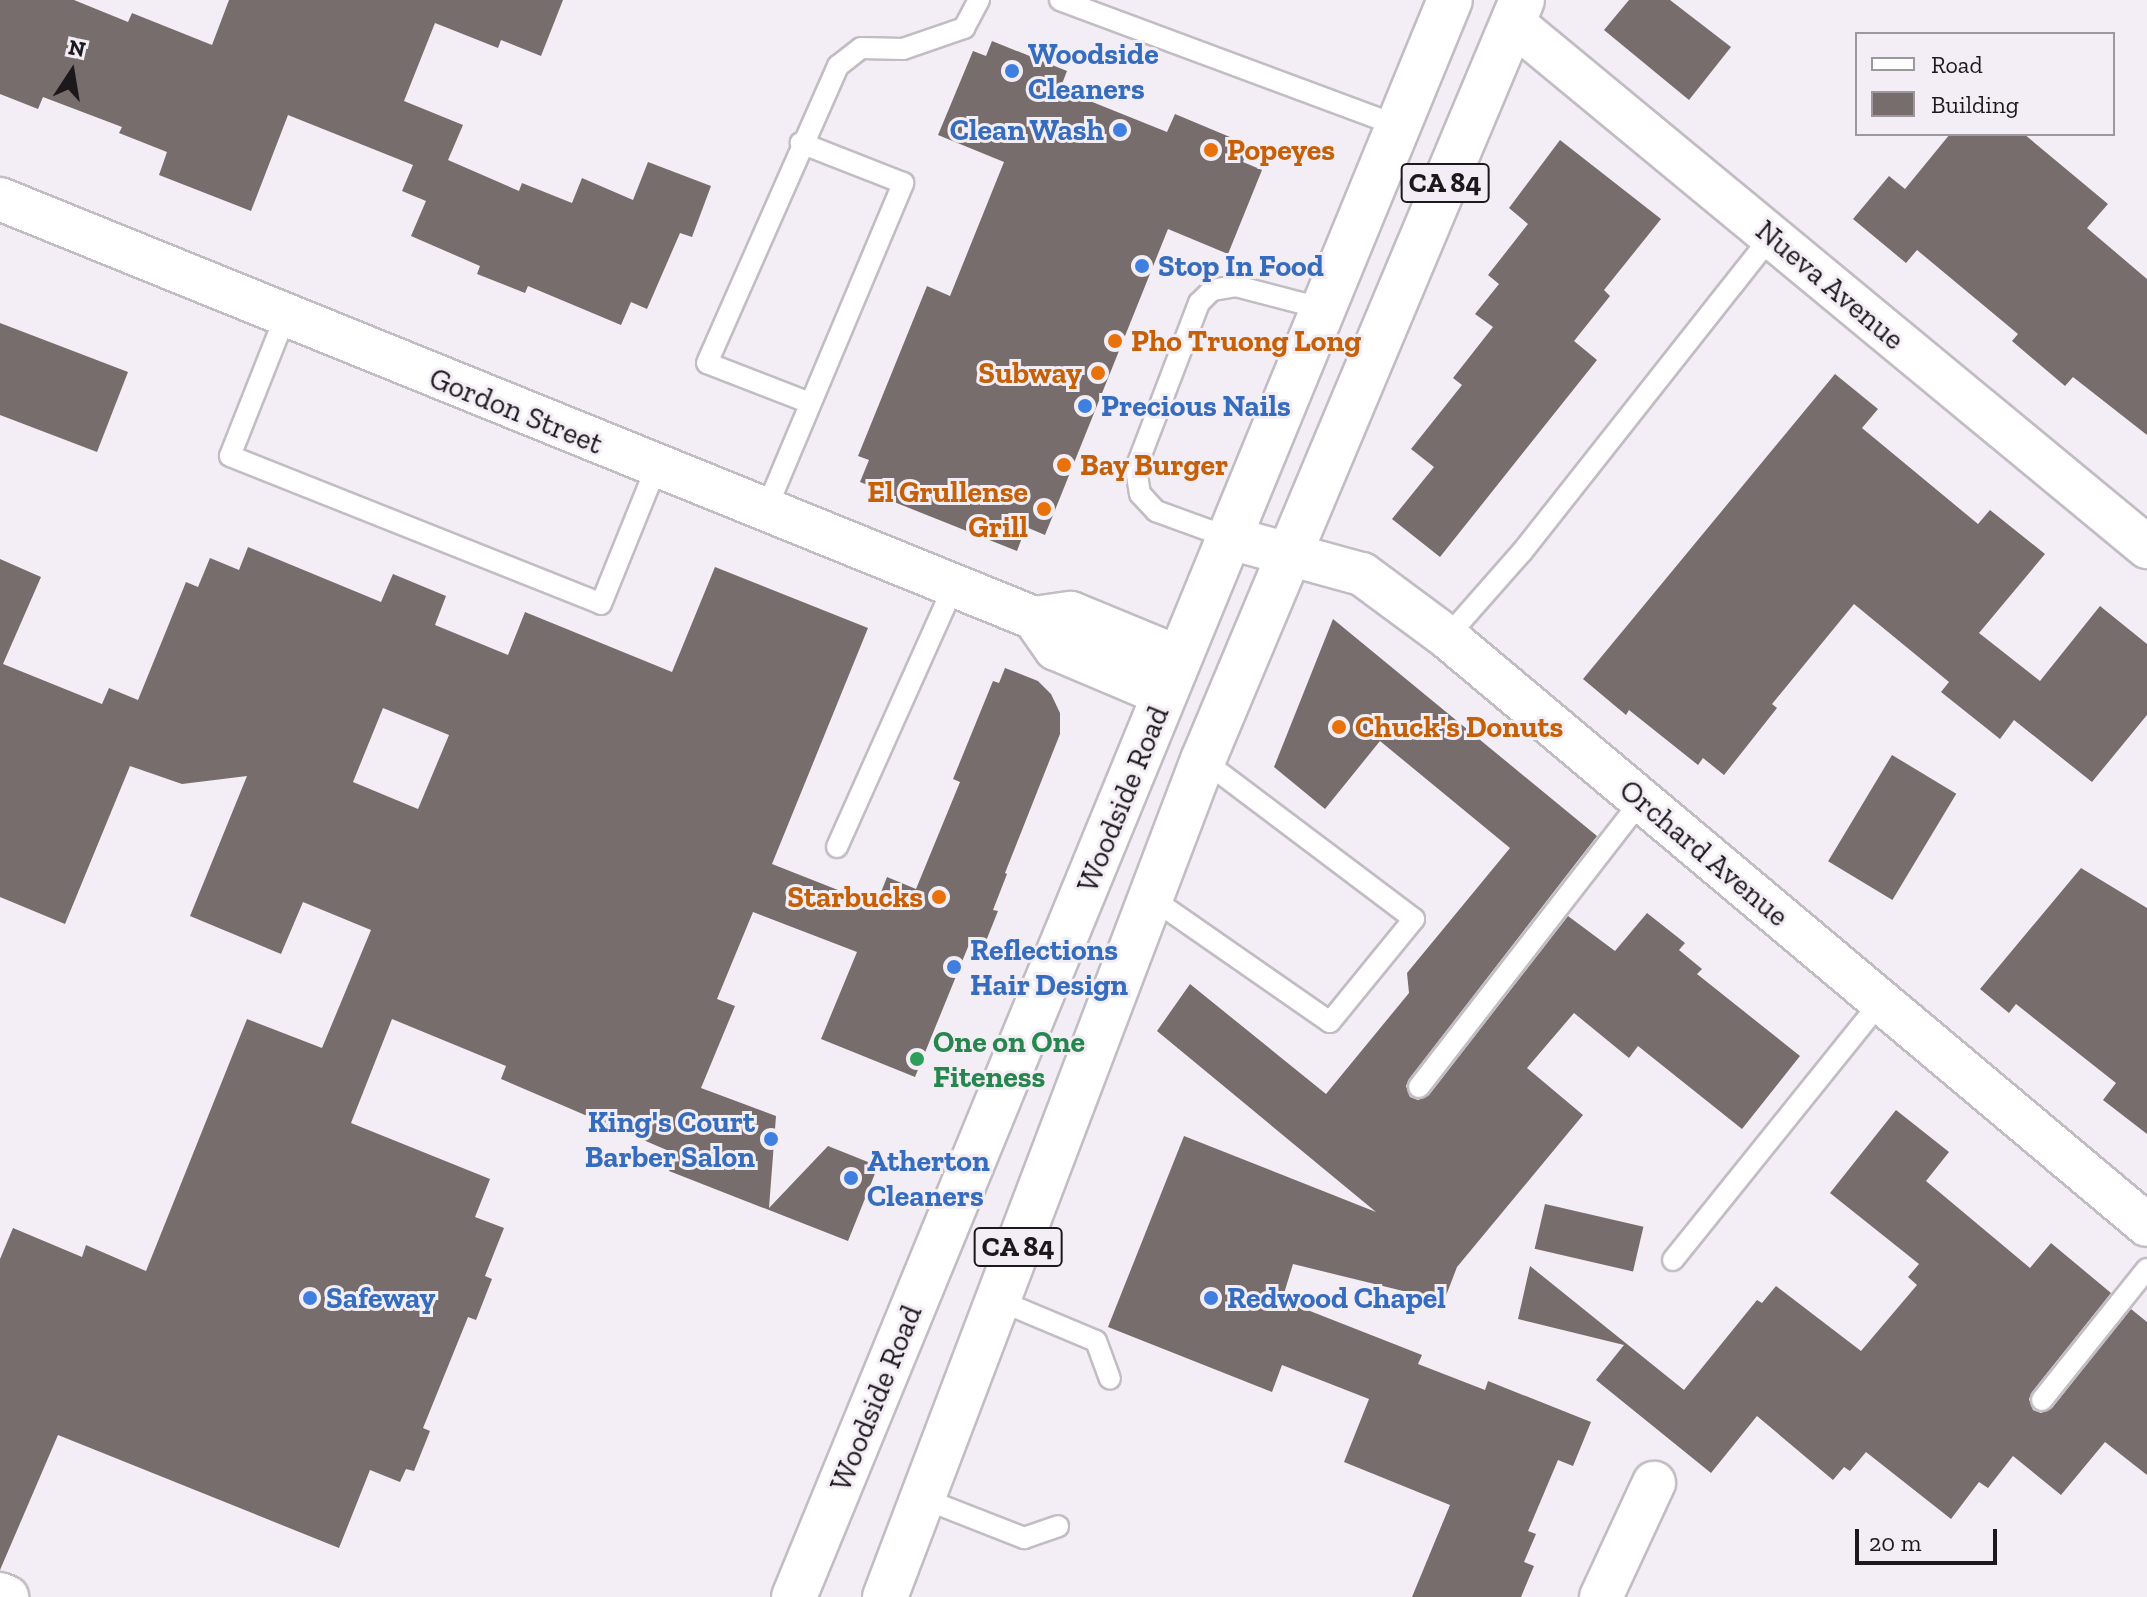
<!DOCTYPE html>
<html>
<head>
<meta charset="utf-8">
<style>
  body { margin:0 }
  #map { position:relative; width:2147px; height:1597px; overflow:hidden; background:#f3edf5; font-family:"Zilla Slab",serif }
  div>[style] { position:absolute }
  .building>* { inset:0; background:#766d6c; transform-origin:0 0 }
  .roads { filter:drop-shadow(2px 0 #c2bcc3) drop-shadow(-2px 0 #c2bcc3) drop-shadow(0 2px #c2bcc3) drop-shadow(0 -2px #c2bcc3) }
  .service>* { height:20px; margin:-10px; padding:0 10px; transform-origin:10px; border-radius:10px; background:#fff }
  .minor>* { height:42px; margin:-21px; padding:0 21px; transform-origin:21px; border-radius:21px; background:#fff }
  .primary>* { height:44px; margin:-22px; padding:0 22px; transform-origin:22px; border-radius:22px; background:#fff }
  .dots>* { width:22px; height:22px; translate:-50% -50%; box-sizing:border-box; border:4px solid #f3edf5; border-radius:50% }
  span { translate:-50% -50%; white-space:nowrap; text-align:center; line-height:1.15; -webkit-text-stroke:6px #f3edf5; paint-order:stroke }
  .shield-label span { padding:2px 6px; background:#f3edf5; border:2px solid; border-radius:6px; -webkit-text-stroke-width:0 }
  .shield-label { font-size:28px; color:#1b191b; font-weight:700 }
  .shop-label { font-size:30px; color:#366cbe; font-weight:700 }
  .left { translate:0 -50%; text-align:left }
  .right { translate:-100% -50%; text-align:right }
  .food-label { font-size:30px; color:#c56008; font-weight:700 }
  .street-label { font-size:30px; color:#1b191b }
  .leisure-label { font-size:30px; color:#27864d; font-weight:700 }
  .legend { position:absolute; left:1855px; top:32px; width:260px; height:104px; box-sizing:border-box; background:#f3edf5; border:2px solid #9d989e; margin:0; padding:10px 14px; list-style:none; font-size:24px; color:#1b191b }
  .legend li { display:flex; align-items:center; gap:16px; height:40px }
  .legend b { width:40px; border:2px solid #9d989e }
  .north { position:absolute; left:32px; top:32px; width:80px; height:80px; -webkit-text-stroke:6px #f3edf5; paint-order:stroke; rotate:12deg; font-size:22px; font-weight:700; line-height:32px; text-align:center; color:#1b191b }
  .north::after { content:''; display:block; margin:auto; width:28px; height:36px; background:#1b191b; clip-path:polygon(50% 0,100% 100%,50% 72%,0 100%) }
  .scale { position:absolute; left:1855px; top:1529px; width:142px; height:36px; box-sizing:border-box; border:4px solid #1b191b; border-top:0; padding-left:10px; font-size:24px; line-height:28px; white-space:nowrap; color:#1b191b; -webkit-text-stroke:6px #f3edf5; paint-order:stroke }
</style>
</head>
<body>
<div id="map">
  <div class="building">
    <i style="clip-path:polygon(0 0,74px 0,128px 22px,132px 13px,212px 45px,229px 0,563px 0,541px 56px,501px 40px,498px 48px,435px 23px,404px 101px,463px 125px,448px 160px,519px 191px,522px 183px,572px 203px,582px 178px,633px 200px,648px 162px,711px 186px,692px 237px,680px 233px,647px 309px,631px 302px,621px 325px,528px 286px,525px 293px,477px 274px,480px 266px,411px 236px,426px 201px,402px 191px,413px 165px,288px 115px,251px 211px,159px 175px,167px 152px,119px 133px,122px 127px,43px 97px,38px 109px,0 94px)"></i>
    <i style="clip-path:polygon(1629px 0,1670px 0,1731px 47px,1689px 100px,1604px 30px)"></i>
    <i style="clip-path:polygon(992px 41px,1067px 71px,1060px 89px,1167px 132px,1175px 114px,1249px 145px,1243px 162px,1262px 170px,1228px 254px,1168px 229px,1045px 535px,1026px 527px,1017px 551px,874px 494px,875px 488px,860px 482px,869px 460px,858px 456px,927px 286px,950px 296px,1004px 162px,938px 135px,973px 51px,986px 56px)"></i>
    <i style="clip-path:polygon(1950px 134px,2024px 134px,2108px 204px,2087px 228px,2147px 279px,2147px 435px,2073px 377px,2065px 386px,2012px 341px,2018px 334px,1917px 250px,1906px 263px,1853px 219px,1889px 176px,1905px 189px)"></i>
    <i style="clip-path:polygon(1560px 140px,1661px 219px,1604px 290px,1610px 296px,1574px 341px,1597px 360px,1440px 557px,1392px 519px,1434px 467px,1411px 449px,1462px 385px,1453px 378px,1493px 327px,1475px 314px,1499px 284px,1488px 275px,1528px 224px,1509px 208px)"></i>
    <i style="clip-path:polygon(0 323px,128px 372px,97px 452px,0 415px)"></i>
    <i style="clip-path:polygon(1835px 374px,1878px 409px,1862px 428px,1978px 524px,1990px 510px,2045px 554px,1979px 633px,2040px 681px,2100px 606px,2147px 644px,2147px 715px,2092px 782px,2014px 720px,2000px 739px,1941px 692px,1949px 682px,1854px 604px,1772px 704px,1777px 708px,1724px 775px,1703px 758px,1698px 765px,1629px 710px,1626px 715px,1583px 679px)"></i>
    <i style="clip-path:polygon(evenodd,248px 547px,381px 602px,393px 574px,446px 596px,435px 625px,508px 655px,525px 612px,672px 672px,715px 567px,868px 628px,772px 864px,876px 905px,887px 877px,916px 889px,960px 782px,953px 779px,993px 681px,999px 683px,1005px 668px,1038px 681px,1051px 694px,1060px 713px,1060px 734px,1005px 873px,1007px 874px,993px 910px,998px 911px,982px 951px,970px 942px,915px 1077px,821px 1039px,857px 952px,753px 912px,717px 999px,735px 1006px,701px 1088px,776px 1116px,769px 1208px,828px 1146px,878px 1166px,848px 1241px,669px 1171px,676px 1154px,501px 1079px,506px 1066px,392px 1019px,351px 1123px,490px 1179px,475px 1217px,504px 1228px,485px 1276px,492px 1279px,476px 1320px,468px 1317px,423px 1428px,430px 1431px,414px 1471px,406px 1469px,400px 1482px,370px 1470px,339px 1548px,58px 1435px,0 1570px,0 1259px,13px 1228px,82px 1257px,86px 1245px,146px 1271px,247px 1019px,322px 1048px,371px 930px,303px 902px,281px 954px,190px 916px,247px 776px,182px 784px,130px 766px,65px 924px,0 897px,0 559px,41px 577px,3px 664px,102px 704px,109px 688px,138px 700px,186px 582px,198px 587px,210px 558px,239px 570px,248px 547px,383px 708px,449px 735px,418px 809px,353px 782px,383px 708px)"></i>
    <i style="clip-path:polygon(1333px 619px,1597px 836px,1409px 1079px,1406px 1086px,1410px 1097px,1418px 1100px,1429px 1095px,1568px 916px,1615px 951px,1647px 913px,1685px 943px,1679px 950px,1702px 969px,1697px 974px,1800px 1056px,1742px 1129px,1638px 1046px,1629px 1058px,1574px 1013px,1527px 1068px,1583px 1115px,1457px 1267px,1444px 1301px,1293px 1264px,1282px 1300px,1422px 1355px,1418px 1364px,1485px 1390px,1488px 1381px,1591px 1422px,1573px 1466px,1558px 1460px,1528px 1531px,1536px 1534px,1524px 1562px,1534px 1566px,1521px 1597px,1412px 1597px,1450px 1505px,1344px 1462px,1369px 1399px,1282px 1365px,1272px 1392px,1108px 1327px,1184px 1136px,1376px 1212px,1157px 1031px,1190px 984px,1326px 1094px,1409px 993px,1407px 973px,1510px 848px,1380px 741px,1325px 809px,1274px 767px)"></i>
    <i style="left:1892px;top:755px;width:75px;height:124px;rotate:31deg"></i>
    <i style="clip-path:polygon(2081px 868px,2147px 908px,2147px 1134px,2103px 1100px,2116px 1083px,2016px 1004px,2009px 1013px,1980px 989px)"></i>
    <i style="clip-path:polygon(1896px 1110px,1949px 1152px,1926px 1181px,2030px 1268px,2051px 1243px,2111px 1293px,2032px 1392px,2029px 1399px,2033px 1410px,2041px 1413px,2052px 1408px,2131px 1309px,2147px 1322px,2147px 1475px,2105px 1442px,2061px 1495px,2013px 1456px,1988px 1488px,1979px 1482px,1951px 1519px,1866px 1452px,1850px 1471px,1844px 1467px,1833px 1480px,1757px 1416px,1711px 1473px,1596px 1380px,1624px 1345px,1518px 1319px,1530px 1266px,1684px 1390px,1757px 1300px,1762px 1303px,1776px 1286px,1861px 1351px,1917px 1285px,1908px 1277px,1919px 1264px,1830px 1193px)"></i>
    <i style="left:1545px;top:1204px;width:101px;height:46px;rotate:13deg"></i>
  </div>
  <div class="roads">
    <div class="service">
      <i style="left:1060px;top:0;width:361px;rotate:20.4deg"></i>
      <i style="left:285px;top:317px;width:149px;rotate:111.6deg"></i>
      <i style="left:230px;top:456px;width:399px;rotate:21.7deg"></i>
      <i style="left:601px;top:604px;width:147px;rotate:-68deg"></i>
      <i style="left:810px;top:403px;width:110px;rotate:-158.8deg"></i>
      <i style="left:707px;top:363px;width:325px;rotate:-66.2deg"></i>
      <i style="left:838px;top:66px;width:29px;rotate:-38deg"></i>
      <i style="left:861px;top:48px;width:42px;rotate:1.4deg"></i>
      <i style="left:903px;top:49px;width:65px;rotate:-19deg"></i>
      <i style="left:964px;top:28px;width:32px;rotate:-62deg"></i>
      <i style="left:765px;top:512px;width:357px;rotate:-67.2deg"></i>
      <i style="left:903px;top:183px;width:110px;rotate:-158.6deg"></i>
      <i style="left:1230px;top:538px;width:79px;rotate:-160deg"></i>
      <i style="left:1156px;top:511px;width:23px;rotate:-133deg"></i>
      <i style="left:1140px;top:494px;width:26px;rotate:-99deg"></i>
      <i style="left:1136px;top:468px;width:177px;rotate:-69.1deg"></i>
      <i style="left:1199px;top:303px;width:18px;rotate:-45deg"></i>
      <i style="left:1212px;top:290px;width:24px;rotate:-9deg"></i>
      <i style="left:1236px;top:286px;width:91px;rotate:14.6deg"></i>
      <i style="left:1447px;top:637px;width:113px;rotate:-48.6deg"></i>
      <i style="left:1522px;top:552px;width:402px;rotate:-51.7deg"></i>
      <i style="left:837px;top:847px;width:286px;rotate:-65.9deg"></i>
      <i style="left:1150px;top:897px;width:219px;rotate:34.8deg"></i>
      <i style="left:1330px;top:1022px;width:133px;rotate:-50.8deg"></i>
      <i style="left:1414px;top:919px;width:264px;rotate:-143deg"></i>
      <i style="left:1419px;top:1087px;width:363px;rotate:-52.2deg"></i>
      <i style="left:1673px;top:1260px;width:332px;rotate:-51.2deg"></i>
      <i style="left:998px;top:1300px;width:106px;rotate:22.7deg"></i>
      <i style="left:1096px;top:1341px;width:40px;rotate:69.8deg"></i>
      <i style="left:2042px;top:1400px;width:168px;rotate:-51.3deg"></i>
      <i style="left:922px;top:1498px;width:110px;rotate:21.4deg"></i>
      <i style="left:1024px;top:1538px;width:36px;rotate:-19deg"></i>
    </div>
    <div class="minor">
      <i style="left:1513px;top:23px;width:823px;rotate:39.57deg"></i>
      <i style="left:0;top:199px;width:1116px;rotate:22.06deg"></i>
      <i style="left:1034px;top:618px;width:37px;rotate:-8deg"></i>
      <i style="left:1071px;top:613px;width:118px;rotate:22.4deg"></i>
      <i style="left:1230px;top:538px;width:137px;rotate:15.3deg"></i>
      <i style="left:1362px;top:574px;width:106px;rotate:36.5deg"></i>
      <i style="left:1447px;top:637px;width:914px;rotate:40.03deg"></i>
      <i style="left:1034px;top:618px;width:38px;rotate:55deg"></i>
      <i style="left:1056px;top:649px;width:118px;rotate:22.9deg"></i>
      <i style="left:0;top:1594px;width:8px;rotate:23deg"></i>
      <i style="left:1601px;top:1597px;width:126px;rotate:-65.1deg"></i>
    </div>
    <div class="primary">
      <i style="left:794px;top:1597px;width:1726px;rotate:-67.67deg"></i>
      <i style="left:885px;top:1597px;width:895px;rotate:-69.2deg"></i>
      <i style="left:1203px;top:760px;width:824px;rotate:-67.23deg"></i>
    </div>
  </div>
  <div class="dots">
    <i style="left:1012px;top:71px;background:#3f7fe0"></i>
    <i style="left:1120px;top:130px;background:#3f7fe0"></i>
    <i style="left:1211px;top:150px;background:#e8710a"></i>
    <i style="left:1142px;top:266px;background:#3f7fe0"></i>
    <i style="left:1115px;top:341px;background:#e8710a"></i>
    <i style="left:1098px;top:373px;background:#e8710a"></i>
    <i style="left:1085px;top:406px;background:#3f7fe0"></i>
    <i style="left:1064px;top:465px;background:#e8710a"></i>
    <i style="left:1044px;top:509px;background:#e8710a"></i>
    <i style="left:1339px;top:727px;background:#e8710a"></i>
    <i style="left:939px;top:897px;background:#e8710a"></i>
    <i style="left:954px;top:967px;background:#3f7fe0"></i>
    <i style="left:917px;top:1059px;background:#2e9e5b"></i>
    <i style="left:771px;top:1139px;background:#3f7fe0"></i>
    <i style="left:851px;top:1178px;background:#3f7fe0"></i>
    <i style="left:310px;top:1298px;background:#3f7fe0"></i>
    <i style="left:1211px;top:1298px;background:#3f7fe0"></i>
  </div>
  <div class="shield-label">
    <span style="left:1445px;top:183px">CA 84</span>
    <span style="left:1018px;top:1247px">CA 84</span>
  </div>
  <div class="shop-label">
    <span class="left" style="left:1028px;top:71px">Woodside<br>Cleaners</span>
    <span class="right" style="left:1104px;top:130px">Clean Wash</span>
    <span class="left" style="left:1158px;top:266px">Stop In Food</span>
    <span class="left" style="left:1101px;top:406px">Precious Nails</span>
    <span class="left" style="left:970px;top:967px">Reflections<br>Hair Design</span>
    <span class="right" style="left:755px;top:1139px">King's Court<br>Barber Salon</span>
    <span class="left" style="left:867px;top:1178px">Atherton<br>Cleaners</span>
    <span class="left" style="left:326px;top:1298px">Safeway</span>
    <span class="left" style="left:1227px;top:1298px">Redwood Chapel</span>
  </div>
  <div class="food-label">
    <span class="left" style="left:1227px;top:150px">Popeyes</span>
    <span class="left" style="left:1131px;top:341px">Pho Truong Long</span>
    <span class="right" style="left:1082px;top:373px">Subway</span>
    <span class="left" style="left:1080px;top:465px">Bay Burger</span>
    <span class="right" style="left:1028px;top:509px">El Grullense<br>Grill</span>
    <span class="left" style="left:1355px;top:727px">Chuck's Donuts</span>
    <span class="right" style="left:923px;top:897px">Starbucks</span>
  </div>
  <div class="street-label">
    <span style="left:1830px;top:285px;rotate:40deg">Nueva Avenue</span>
    <span style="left:516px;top:411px;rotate:22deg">Gordon Street</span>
    <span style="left:1123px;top:799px;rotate:-68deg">Woodside Road</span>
    <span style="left:1704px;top:853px;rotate:40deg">Orchard Avenue</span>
    <span style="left:876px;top:1398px;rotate:-68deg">Woodside Road</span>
  </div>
  <div class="leisure-label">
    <span class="left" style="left:933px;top:1059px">One on One<br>Fiteness</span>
  </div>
  <ul class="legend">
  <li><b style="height:10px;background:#fff"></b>Road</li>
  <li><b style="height:22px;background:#766d6c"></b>Building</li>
  </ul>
  <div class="north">N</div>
  <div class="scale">20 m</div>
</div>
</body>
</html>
